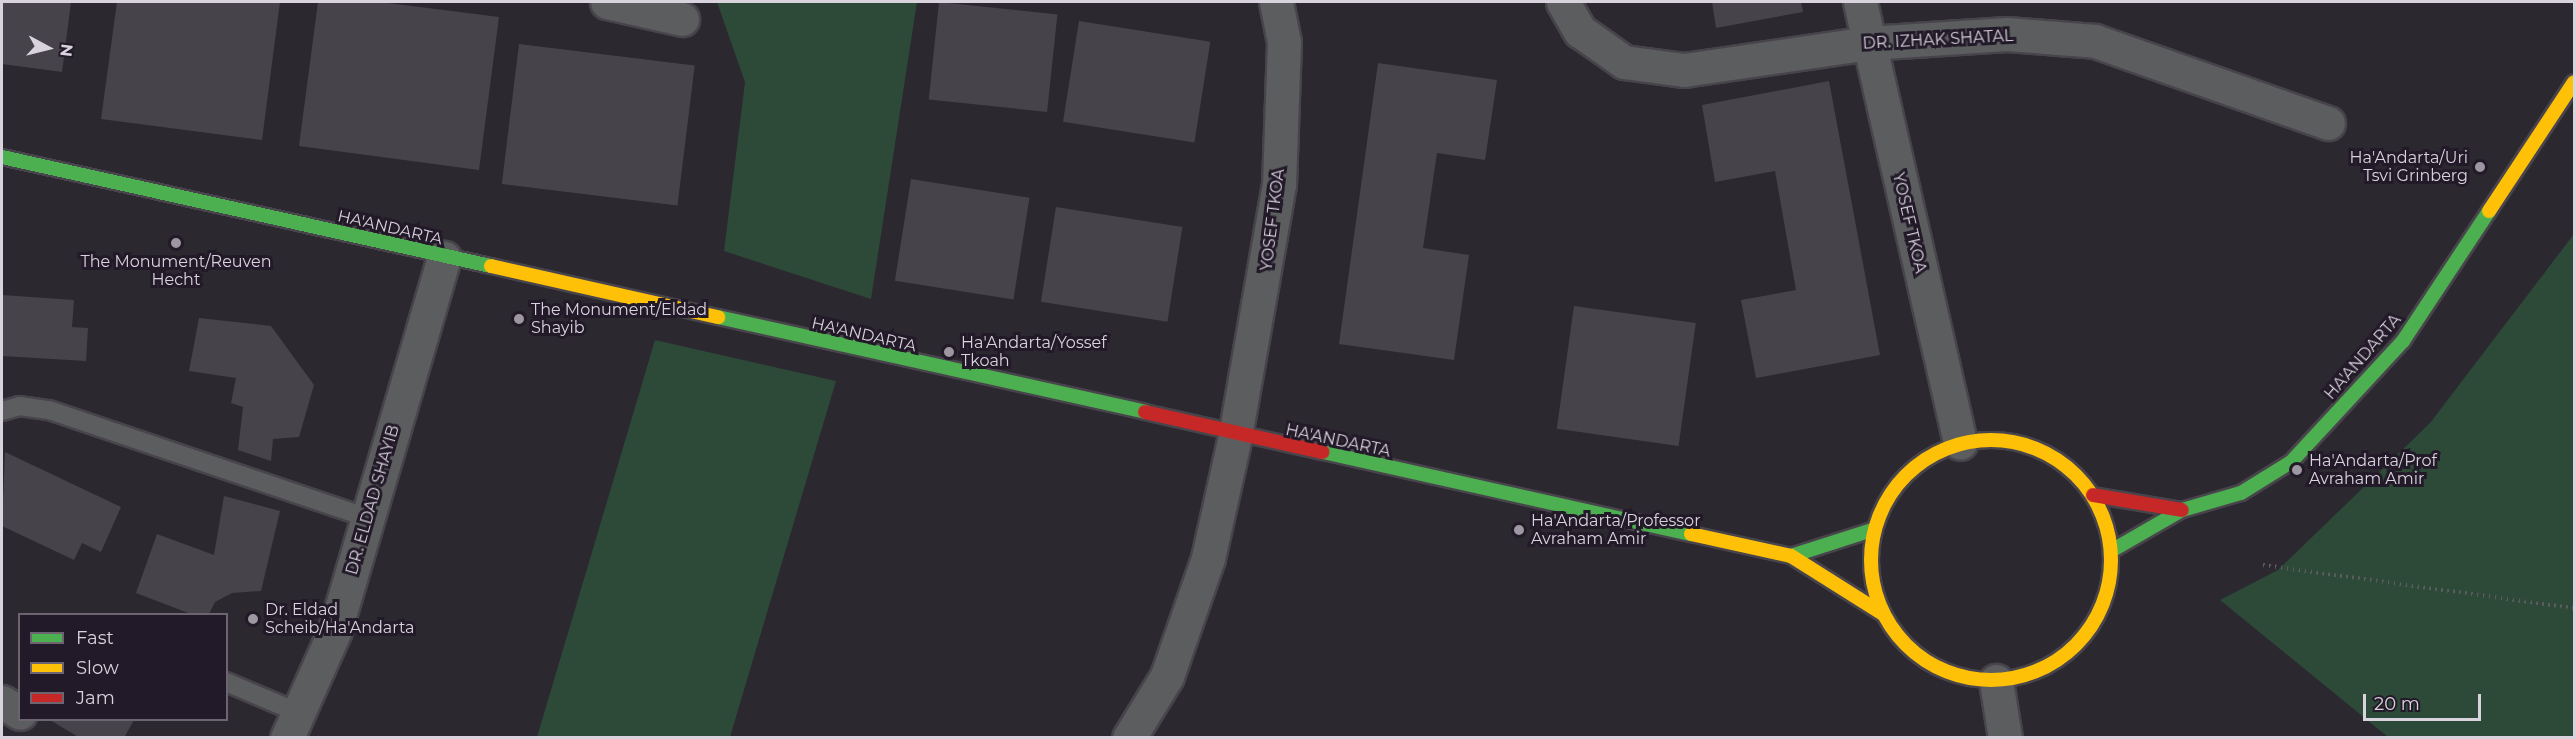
<!DOCTYPE html>
<html>
<head>
<meta charset="utf-8">
<style>
  body { margin:0 }
  #map { position:relative; width:2576px; height:739px; overflow:hidden; background:#2c2830; font-family:Montserrat,sans-serif }
  div>[style] { position:absolute }
  .green>* { inset:0; background:#2d4938 }
  .building>* { inset:0; background:#47434a; transform-origin:0 0 }
  .path>* { height:4px; margin-top:-2px; transform-origin:0; background:repeating-linear-gradient(90deg,#5c5c60 0 1.5px,transparent 0 6px) }
  .roads { filter:drop-shadow(2px 0 #48444b) drop-shadow(-2px 0 #48444b) drop-shadow(0 2px #48444b) drop-shadow(0 -2px #48444b) }
  .lane>* { height:18px; margin:-9px; padding:0 9px; transform-origin:9px; border-radius:9px; background:#5b5d5f }
  .street>* { height:33px; margin:-16.5px; padding:0 16.5px; transform-origin:16.5px; border-radius:16.5px; background:#5b5d5f }
  .fast>* { height:14px; margin:-7px; padding:0 7px; transform-origin:7px; border-radius:7px; background:#4caf50 }
  .slow>* { height:14px; margin:-7px; padding:0 7px; transform-origin:7px; border-radius:7px; background:#ffc107 }
  .slow>.ring { margin:-7px; padding:0; box-sizing:content-box; background:none; border:14px solid #ffc107; border-radius:50% }
  .jam>* { height:14px; margin:-7px; padding:0 7px; transform-origin:7px; border-radius:7px; background:#c62828 }
  .dots>* { width:16px; height:16px; translate:-50% -50%; box-sizing:border-box; border:3px solid #231a29; border-radius:50% }
  span { translate:-50% -50%; white-space:nowrap; text-align:center; line-height:1.15; -webkit-text-stroke:6px #231a29; paint-order:stroke }
  .street-label { font-size:16px; color:#d9d3dd }
  .poi-label { font-size:16px; color:#d9d3dd }
  .right { translate:-100% -50%; text-align:right }
  .left { translate:0 -50%; text-align:left }
  .frame { position:absolute; inset:0; border:3px solid #d9d3dd; pointer-events:none }
  .legend { position:absolute; left:18px; top:613px; width:210px; height:108px; box-sizing:border-box; background:#231a29; border:2px solid #6c6471; margin:0; padding:8px 10px; list-style:none; font-size:18px; color:#d9d3dd }
  .legend li { display:flex; align-items:center; gap:12px; height:30px }
  .legend b { width:30px; border:2px solid #6c6471 }
  .north { position:absolute; left:18px; top:18px; width:60px; height:60px; -webkit-text-stroke:4px #231a29; paint-order:stroke; rotate:97deg; font-size:16px; font-weight:700; line-height:24px; text-align:center; color:#d9d3dd }
  .north::after { content:''; display:block; margin:auto; width:21px; height:27px; background:#d9d3dd; clip-path:polygon(50% 0,100% 100%,50% 72%,0 100%) }
  .scale { position:absolute; left:2363px; top:694px; width:118px; height:27px; box-sizing:border-box; border:3px solid #d9d3dd; border-top:0; padding-left:8px; font-size:18px; line-height:21px; white-space:nowrap; color:#d9d3dd; -webkit-text-stroke:4px #231a29; paint-order:stroke }
</style>
</head>
<body>
<div id="map">
  <div class="green">
    <i style="clip-path:polygon(717px 2px,917px 2px,871px 299px,724px 251px,745px 82px)"></i>
    <i style="clip-path:polygon(2574px 234px,2574px 737px,2388px 737px,2220px 600px,2278px 570px,2430px 423px)"></i>
    <i style="clip-path:polygon(655px 340px,836px 381px,730px 737px,537px 737px)"></i>
  </div>
  <div class="building">
    <i style="clip-path:polygon(2px 2px,71px 2px,62px 72px,2px 64px)"></i>
    <i style="clip-path:polygon(117px 2px,280px 2px,262px 140px,101px 119px)"></i>
    <i style="clip-path:polygon(318px 2px,380px 2px,499px 17px,479px 170px,299px 146px)"></i>
    <i style="left:939px;top:2px;width:119px;height:98px;rotate:6deg"></i>
    <i style="clip-path:polygon(1712px 2px,1801px 2px,1803px 12px,1716px 28px)"></i>
    <i style="left:1079px;top:21px;width:133px;height:102px;rotate:9deg"></i>
    <i style="left:519px;top:44px;width:177px;height:141px;rotate:7deg"></i>
    <i style="clip-path:polygon(1378px 63px,1497px 80px,1485px 160px,1437px 153px,1423px 248px,1469px 255px,1454px 360px,1339px 344px)"></i>
    <i style="clip-path:polygon(1829px 81px,1880px 355px,1756px 378px,1741px 300px,1796px 290px,1775px 171px,1715px 182px,1702px 105px)"></i>
    <i style="left:911px;top:179px;width:120px;height:103px;rotate:9deg"></i>
    <i style="left:1056px;top:207px;width:128px;height:96px;rotate:9deg"></i>
    <i style="clip-path:polygon(2px 295px,74px 300px,72px 327px,88px 328px,86px 361px,2px 356px)"></i>
    <i style="left:1574px;top:306px;width:123px;height:124px;rotate:8deg"></i>
    <i style="clip-path:polygon(199px 318px,271px 326px,314px 385px,299px 437px,273px 439px,271px 461px,238px 450px,243px 407px,231px 403px,236px 378px,189px 371px)"></i>
    <i style="clip-path:polygon(5px 452px,121px 507px,101px 552px,82px 543px,74px 560px,2px 526px)"></i>
    <i style="clip-path:polygon(224px 496px,280px 511px,261px 591px,232px 593px,215px 602px,209px 614px,191px 614px,136px 593px,157px 534px,214px 555px)"></i>
    <i style="clip-path:polygon(50px 720px,134px 720px,124px 738px,80px 738px)"></i>
  </div>
  <div class="path">
    <i style="left:2263px;top:565px;width:314px;rotate:7.9deg"></i>
  </div>
  <div class="roads">
    <div class="lane">
      <i style="left:2px;top:411px;width:18px;rotate:-16deg"></i>
      <i style="left:19px;top:406px;width:30px;rotate:8deg"></i>
      <i style="left:49px;top:410px;width:337px;rotate:18.7deg"></i>
      <i style="left:226px;top:682px;width:79px;rotate:23deg"></i>
    </div>
    <div class="street">
      <i style="left:607px;top:2px;width:77px;rotate:12.8deg"></i>
      <i style="left:1563px;top:2px;width:34px;rotate:60deg"></i>
      <i style="left:1580px;top:31px;width:54px;rotate:35.2deg"></i>
      <i style="left:1624px;top:62px;width:61px;rotate:7.6deg"></i>
      <i style="left:1684px;top:70px;width:186px;rotate:-8.3deg"></i>
      <i style="left:1868px;top:43px;width:139px;rotate:-3.7deg"></i>
      <i style="left:2007px;top:34px;width:88px;rotate:4.5deg"></i>
      <i style="left:2095px;top:41px;width:247px;rotate:19.4deg"></i>
      <i style="left:1860px;top:2px;width:452px;rotate:77.2deg"></i>
      <i style="left:1996px;top:681px;width:58px;rotate:81deg"></i>
      <i style="left:2px;top:702px;width:21px;rotate:31deg"></i>
      <i style="left:287px;top:738px;width:118px;rotate:-66deg"></i>
      <i style="left:335px;top:630px;width:388px;rotate:-73.7deg"></i>
      <i style="left:1129px;top:738px;width:73px;rotate:-58.5deg"></i>
      <i style="left:1167px;top:676px;width:125px;rotate:-70.8deg"></i>
      <i style="left:1208px;top:558px;width:125px;rotate:-77.5deg"></i>
      <i style="left:1235px;top:436px;width:255px;rotate:-80.1deg"></i>
      <i style="left:1279px;top:185px;width:143px;rotate:-88deg"></i>
      <i style="left:1284px;top:42px;width:41px;rotate:-101.3deg"></i>
    </div>
    <div class="fast">
      <i style="left:2px;top:157px;width:501px;rotate:12.57deg"></i>
      <i style="left:718px;top:317px;width:437px;rotate:12.5deg"></i>
      <i style="left:1323px;top:452px;width:377px;rotate:12.6deg"></i>
      <i style="left:2111px;top:551px;width:82px;rotate:-30deg"></i>
      <i style="left:2182px;top:510px;width:61px;rotate:-16.1deg"></i>
      <i style="left:2241px;top:493px;width:59px;rotate:-31.8deg"></i>
      <i style="left:2291px;top:462px;width:165px;rotate:-47.2deg"></i>
      <i style="left:2403px;top:341px;width:156px;rotate:-56.5deg"></i>
      <i style="left:1791px;top:556px;width:88px;rotate:-17.8deg"></i>
    </div>
    <div class="slow">
      <i style="left:2489px;top:211px;width:154px;rotate:-56.6deg"></i>
      <i style="left:491px;top:266px;width:233px;rotate:12.7deg"></i>
      <i class="ring" style="left:1871px;top:440px;width:226px;height:226px"></i>
      <i style="left:1691px;top:534px;width:102px;rotate:12.4deg"></i>
      <i style="left:1791px;top:556px;width:109px;rotate:32.2deg"></i>
    </div>
    <div class="jam">
      <i style="left:1145px;top:412px;width:182px;rotate:12.7deg"></i>
      <i style="left:2093px;top:495px;width:90px;rotate:9.6deg"></i>
    </div>
  </div>
  <div class="dots">
    <i style="left:2480px;top:167px;background:#9c97a0"></i>
    <i style="left:176px;top:243px;background:#9c97a0"></i>
    <i style="left:519px;top:319px;background:#9c97a0"></i>
    <i style="left:949px;top:352px;background:#9c97a0"></i>
    <i style="left:2297px;top:470px;background:#9c97a0"></i>
    <i style="left:1519px;top:530px;background:#9c97a0"></i>
    <i style="left:253px;top:619px;background:#9c97a0"></i>
  </div>
  <div class="street-label">
    <span style="left:1938px;top:40px;rotate:-3deg">DR. IZHAK SHATAL</span>
    <span style="left:1273px;top:220px;rotate:-83deg">YOSEF TKOA</span>
    <span style="left:1909px;top:223px;rotate:77deg">YOSEF TKOA</span>
    <span style="left:390px;top:228px;rotate:13deg">HA'ANDARTA</span>
    <span style="left:864px;top:335px;rotate:13deg">HA'ANDARTA</span>
    <span style="left:2363px;top:357px;rotate:-49deg">HA'ANDARTA</span>
    <span style="left:1338px;top:441px;rotate:12deg">HA'ANDARTA</span>
    <span style="left:373px;top:500px;rotate:-74deg">DR. ELDAD SHAYIB</span>
  </div>
  <div class="poi-label">
    <span class="right" style="left:2468px;top:167px">Ha'Andarta/Uri<br>Tsvi Grinberg</span>
    <span style="left:176px;top:271px">The Monument/Reuven<br>Hecht</span>
    <span class="left" style="left:531px;top:319px">The Monument/Eldad<br>Shayib</span>
    <span class="left" style="left:961px;top:352px">Ha'Andarta/Yossef<br>Tkoah</span>
    <span class="left" style="left:2309px;top:470px">Ha'Andarta/Prof<br>Avraham Amir</span>
    <span class="left" style="left:1531px;top:530px">Ha'Andarta/Professor<br>Avraham Amir</span>
    <span class="left" style="left:265px;top:619px">Dr. Eldad<br>Scheib/Ha'Andarta</span>
  </div>
  <div class="frame"></div>
  <ul class="legend">
  <li><b style="height:8px;background:#4caf50"></b>Fast</li>
  <li><b style="height:8px;background:#ffc107"></b>Slow</li>
  <li><b style="height:8px;background:#c62828"></b>Jam</li>
  </ul>
  <div class="north">N</div>
  <div class="scale">20 m</div>
</div>
</body>
</html>
